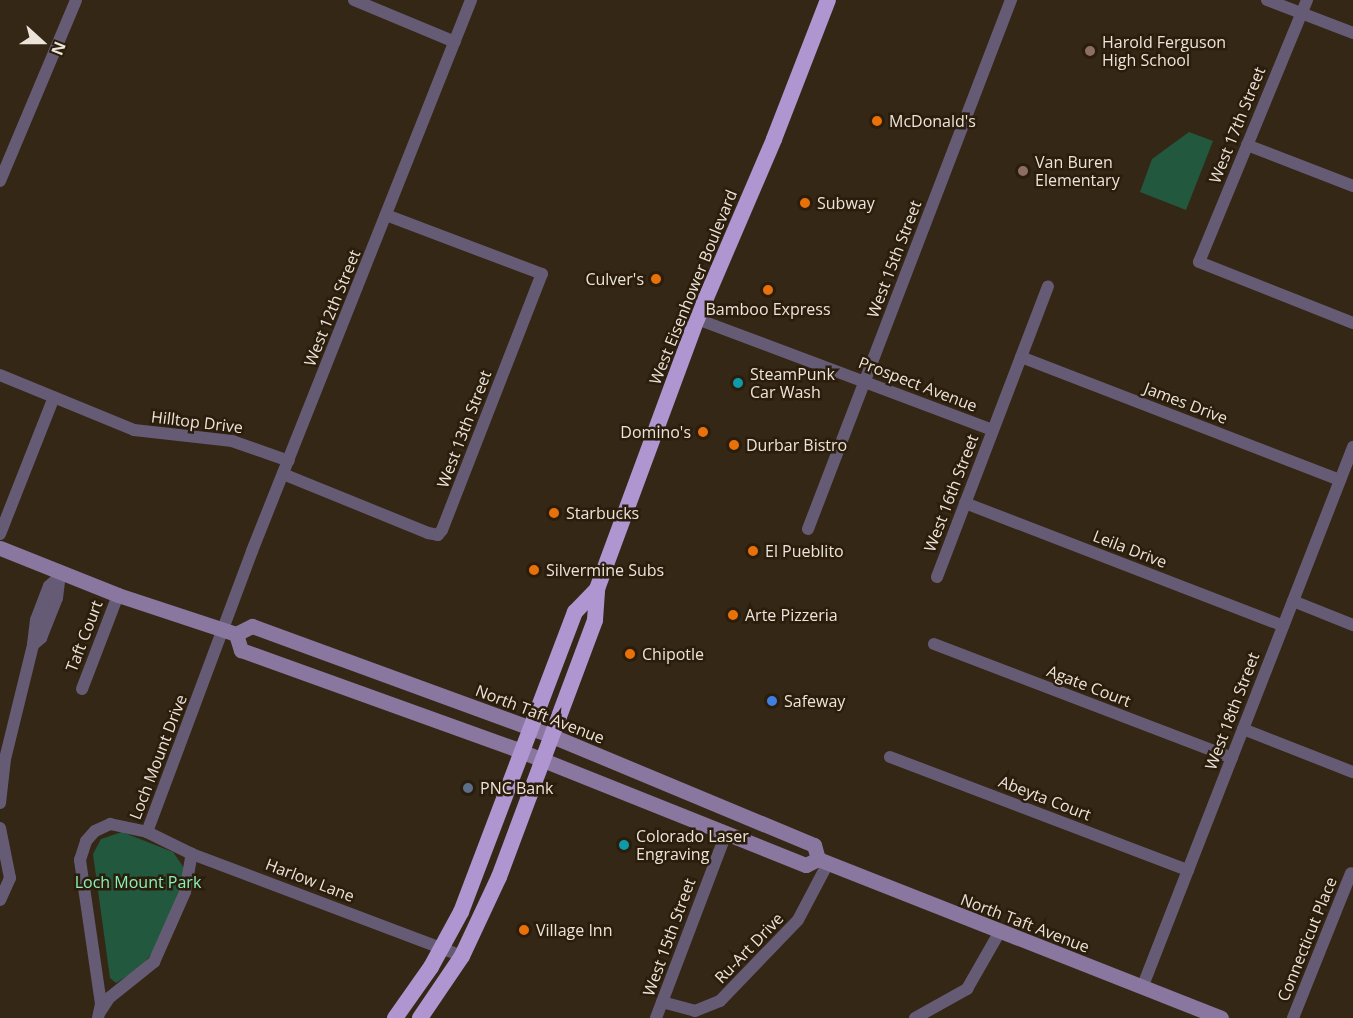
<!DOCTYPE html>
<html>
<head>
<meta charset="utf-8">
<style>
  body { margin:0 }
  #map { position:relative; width:1353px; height:1018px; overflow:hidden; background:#342716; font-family:"Open Sans",sans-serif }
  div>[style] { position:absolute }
  .green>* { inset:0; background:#22583d }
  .minor>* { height:12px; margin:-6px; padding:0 6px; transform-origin:6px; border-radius:6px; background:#665b75 }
  .secondary>* { height:15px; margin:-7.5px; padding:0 7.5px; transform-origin:7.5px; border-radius:7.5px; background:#8977a0 }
  .trunk>* { height:16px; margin:-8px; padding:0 8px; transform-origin:8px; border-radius:8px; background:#af96d0 }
  .dots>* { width:16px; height:16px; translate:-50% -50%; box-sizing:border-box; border:3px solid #2a1d0c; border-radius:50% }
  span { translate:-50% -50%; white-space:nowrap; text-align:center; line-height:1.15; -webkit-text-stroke:5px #2a1d0c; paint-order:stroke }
  .poi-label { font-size:16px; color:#ece3d9 }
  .left { translate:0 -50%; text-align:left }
  .right { translate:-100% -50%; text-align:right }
  .street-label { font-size:16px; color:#ece3d9 }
  .park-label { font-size:16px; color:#88f0b8 }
  .north { position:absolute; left:12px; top:12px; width:60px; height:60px; -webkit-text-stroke:4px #2a1d0c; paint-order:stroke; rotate:111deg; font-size:16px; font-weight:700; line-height:24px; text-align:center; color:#ece3d9 }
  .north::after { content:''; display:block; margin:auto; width:21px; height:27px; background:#ece3d9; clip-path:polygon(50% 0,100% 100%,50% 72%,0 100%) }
</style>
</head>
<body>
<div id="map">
  <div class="green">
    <i style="clip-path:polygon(1189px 132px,1213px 141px,1186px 210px,1140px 192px,1152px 159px)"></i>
    <i style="clip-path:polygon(122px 832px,173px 852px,184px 868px,184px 879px,154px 951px,140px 968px,116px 983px,110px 978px,93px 854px,101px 839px)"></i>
  </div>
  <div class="minor">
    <i style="left:354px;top:0;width:109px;rotate:22.6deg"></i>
    <i style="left:1267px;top:0;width:92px;rotate:21deg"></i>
    <i style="left:1307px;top:0;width:283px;rotate:112.4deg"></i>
    <i style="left:1199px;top:262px;width:166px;rotate:21.6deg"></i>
    <i style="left:1247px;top:145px;width:114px;rotate:21.1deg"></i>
    <i style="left:0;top:181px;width:196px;rotate:-67.2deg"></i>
    <i style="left:697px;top:319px;width:316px;rotate:20.6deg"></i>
    <i style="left:1021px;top:357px;width:342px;rotate:21.1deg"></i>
    <i style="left:0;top:375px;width:145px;rotate:22.3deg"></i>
    <i style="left:134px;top:430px;width:99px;rotate:6.4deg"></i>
    <i style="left:232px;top:441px;width:60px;rotate:19.3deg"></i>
    <i style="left:283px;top:474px;width:157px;rotate:22.1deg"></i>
    <i style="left:428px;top:533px;width:10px;rotate:11deg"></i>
    <i style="left:438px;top:535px;width:6px;rotate:-51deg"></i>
    <i style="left:442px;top:530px;width:275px;rotate:-68.7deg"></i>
    <i style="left:542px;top:274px;width:167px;rotate:-159.3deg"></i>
    <i style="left:965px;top:503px;width:341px;rotate:21.1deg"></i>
    <i style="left:808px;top:529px;width:567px;rotate:-69.01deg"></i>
    <i style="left:0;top:534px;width:147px;rotate:-68.5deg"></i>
    <i style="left:937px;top:577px;width:311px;rotate:-69.1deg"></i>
    <i style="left:58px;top:578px;width:12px;rotate:138deg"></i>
    <i style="left:49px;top:586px;width:36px;rotate:111deg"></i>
    <i style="left:36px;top:620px;width:25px;rotate:97deg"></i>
    <i style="left:33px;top:645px;width:11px;rotate:-41deg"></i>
    <i style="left:41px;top:638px;width:43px;rotate:-68.2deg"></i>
    <i style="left:57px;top:598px;width:26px;rotate:-83deg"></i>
    <i style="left:1293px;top:601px;width:65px;rotate:21.8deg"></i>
    <i style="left:934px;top:644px;width:319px;rotate:20.9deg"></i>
    <i style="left:82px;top:689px;width:101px;rotate:-69deg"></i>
    <i style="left:1243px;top:729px;width:118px;rotate:21.4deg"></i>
    <i style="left:890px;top:757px;width:319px;rotate:20.8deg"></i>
    <i style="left:0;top:803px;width:44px;rotate:-83.5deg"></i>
    <i style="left:5px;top:759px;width:117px;rotate:-76.2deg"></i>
    <i style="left:0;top:828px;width:51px;rotate:78.7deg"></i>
    <i style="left:10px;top:878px;width:24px;rotate:114deg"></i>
    <i style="left:147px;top:832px;width:300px;rotate:-69.5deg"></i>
    <i style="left:252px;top:551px;width:593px;rotate:-68.32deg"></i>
    <i style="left:1142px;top:988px;width:581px;rotate:-68.69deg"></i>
    <i style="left:662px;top:1002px;width:34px;rotate:15deg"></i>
    <i style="left:695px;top:1011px;width:27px;rotate:-22deg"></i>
    <i style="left:720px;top:1001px;width:112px;rotate:-46.1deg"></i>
    <i style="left:798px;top:920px;width:64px;rotate:-62.2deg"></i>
    <i style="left:100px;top:1012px;width:17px;rotate:-57deg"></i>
    <i style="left:109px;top:998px;width:58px;rotate:-38.7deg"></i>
    <i style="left:154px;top:962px;width:77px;rotate:-66.1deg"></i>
    <i style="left:185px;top:892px;width:39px;rotate:-80deg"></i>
    <i style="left:98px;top:1018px;width:14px;rotate:-78deg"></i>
    <i style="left:101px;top:1004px;width:146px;rotate:-98.3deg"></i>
    <i style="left:80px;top:860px;width:20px;rotate:-72deg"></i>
    <i style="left:86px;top:841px;width:13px;rotate:-48deg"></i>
    <i style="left:95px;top:831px;width:17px;rotate:-25deg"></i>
    <i style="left:110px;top:824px;width:38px;rotate:12deg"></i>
    <i style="left:147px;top:832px;width:50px;rotate:26.1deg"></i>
    <i style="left:192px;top:854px;width:289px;rotate:20.7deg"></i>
    <i style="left:656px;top:1018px;width:197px;rotate:-69.2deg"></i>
    <i style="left:915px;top:1018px;width:60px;rotate:-29.1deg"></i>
    <i style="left:967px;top:989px;width:64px;rotate:-60.3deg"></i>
    <i style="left:1293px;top:1018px;width:156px;rotate:-68.2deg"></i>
  </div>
  <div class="secondary">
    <i style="left:0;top:548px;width:127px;rotate:21.7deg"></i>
    <i style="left:118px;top:595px;width:124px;rotate:18.3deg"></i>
    <i style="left:236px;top:634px;width:18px;rotate:-27deg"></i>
    <i style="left:252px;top:626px;width:320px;rotate:20.1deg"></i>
    <i style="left:552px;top:736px;width:284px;rotate:22.6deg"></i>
    <i style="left:814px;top:845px;width:15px;rotate:74deg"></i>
    <i style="left:236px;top:634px;width:17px;rotate:73deg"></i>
    <i style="left:241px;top:650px;width:289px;rotate:19.8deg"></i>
    <i style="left:513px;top:748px;width:315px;rotate:21.8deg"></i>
    <i style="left:806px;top:865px;width:13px;rotate:-27deg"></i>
    <i style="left:818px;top:859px;width:433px;rotate:21.5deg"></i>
  </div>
  <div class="trunk">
    <i style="left:395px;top:1018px;width:62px;rotate:-54.8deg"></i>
    <i style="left:431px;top:967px;width:63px;rotate:-61.4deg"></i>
    <i style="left:461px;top:912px;width:321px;rotate:-69.2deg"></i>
    <i style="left:575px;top:612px;width:32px;rotate:-46deg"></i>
    <i style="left:420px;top:1018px;width:75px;rotate:-55.9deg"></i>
    <i style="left:462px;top:956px;width:87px;rotate:-64.9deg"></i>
    <i style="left:499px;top:877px;width:274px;rotate:-69.5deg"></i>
    <i style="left:595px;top:620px;width:31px;rotate:-86deg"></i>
    <i style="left:597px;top:589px;width:288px;rotate:-69.7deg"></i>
    <i style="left:697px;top:319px;width:196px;rotate:-66.8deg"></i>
    <i style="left:774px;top:139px;width:149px;rotate:-68.8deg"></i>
  </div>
  <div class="dots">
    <i style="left:1090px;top:51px;background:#8d6e63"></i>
    <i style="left:877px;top:121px;background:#e8710a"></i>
    <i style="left:1023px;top:171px;background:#8d6e63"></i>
    <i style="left:805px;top:203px;background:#e8710a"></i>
    <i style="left:656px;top:279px;background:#e8710a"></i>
    <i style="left:768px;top:290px;background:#e8710a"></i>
    <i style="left:738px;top:383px;background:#0f9aa8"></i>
    <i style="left:703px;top:432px;background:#e8710a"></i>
    <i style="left:734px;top:445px;background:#e8710a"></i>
    <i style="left:554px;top:513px;background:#e8710a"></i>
    <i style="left:753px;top:551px;background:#e8710a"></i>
    <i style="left:534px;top:570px;background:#e8710a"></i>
    <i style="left:733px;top:615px;background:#e8710a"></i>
    <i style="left:630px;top:654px;background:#e8710a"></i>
    <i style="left:772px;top:701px;background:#3f7fe0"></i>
    <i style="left:468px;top:788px;background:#5c6f8a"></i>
    <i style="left:624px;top:845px;background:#0f9aa8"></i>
    <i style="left:524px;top:930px;background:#e8710a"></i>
  </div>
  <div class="poi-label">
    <span class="left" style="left:1102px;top:51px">Harold Ferguson<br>High School</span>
    <span class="left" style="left:889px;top:121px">McDonald's</span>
    <span class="left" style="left:1035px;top:171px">Van Buren<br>Elementary</span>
    <span class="left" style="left:817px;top:203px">Subway</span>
    <span class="right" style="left:644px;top:279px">Culver's</span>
    <span style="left:768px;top:309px">Bamboo Express</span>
    <span class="left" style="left:750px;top:383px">SteamPunk<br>Car Wash</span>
    <span class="right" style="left:691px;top:432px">Domino's</span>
    <span class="left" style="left:746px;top:445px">Durbar Bistro</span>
    <span class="left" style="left:566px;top:513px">Starbucks</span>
    <span class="left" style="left:765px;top:551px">El Pueblito</span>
    <span class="left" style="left:546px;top:570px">Silvermine Subs</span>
    <span class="left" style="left:745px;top:615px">Arte Pizzeria</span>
    <span class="left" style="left:642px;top:654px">Chipotle</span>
    <span class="left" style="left:784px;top:701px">Safeway</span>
    <span class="left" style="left:480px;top:788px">PNC Bank</span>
    <span class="left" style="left:636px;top:845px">Colorado Laser<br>Engraving</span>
    <span class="left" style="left:536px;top:930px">Village Inn</span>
  </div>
  <div class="street-label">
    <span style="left:1237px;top:125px;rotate:-68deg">West 17th Street</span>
    <span style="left:894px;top:259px;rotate:-69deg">West 15th Street</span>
    <span style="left:693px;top:287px;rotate:-68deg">West Eisenhower Boulevard</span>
    <span style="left:332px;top:308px;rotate:-68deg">West 12th Street</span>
    <span style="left:918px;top:384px;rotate:21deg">Prospect Avenue</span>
    <span style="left:1186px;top:403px;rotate:21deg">James Drive</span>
    <span style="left:197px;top:422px;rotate:7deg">Hilltop Drive</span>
    <span style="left:464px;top:429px;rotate:-69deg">West 13th Street</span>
    <span style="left:951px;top:493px;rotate:-69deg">West 16th Street</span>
    <span style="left:1130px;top:549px;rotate:21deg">Leila Drive</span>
    <span style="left:84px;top:636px;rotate:-69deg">Taft Court</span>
    <span style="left:1089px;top:686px;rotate:21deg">Agate Court</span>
    <span style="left:1232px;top:711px;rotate:-69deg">West 18th Street</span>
    <span style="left:540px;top:714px;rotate:21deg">North Taft Avenue</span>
    <span style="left:158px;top:757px;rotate:-69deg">Loch Mount Drive</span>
    <span style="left:1045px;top:798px;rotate:21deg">Abeyta Court</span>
    <span style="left:310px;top:880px;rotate:21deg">Harlow Lane</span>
    <span style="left:1025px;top:923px;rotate:21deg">North Taft Avenue</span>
    <span style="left:669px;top:937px;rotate:-70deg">West 15th Street</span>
    <span style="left:1307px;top:939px;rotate:-68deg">Connecticut Place</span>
    <span style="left:749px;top:948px;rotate:-46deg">Ru-Art Drive</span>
  </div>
  <div class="park-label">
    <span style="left:138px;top:882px">Loch Mount Park</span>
  </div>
  <div class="north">N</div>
</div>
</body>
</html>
